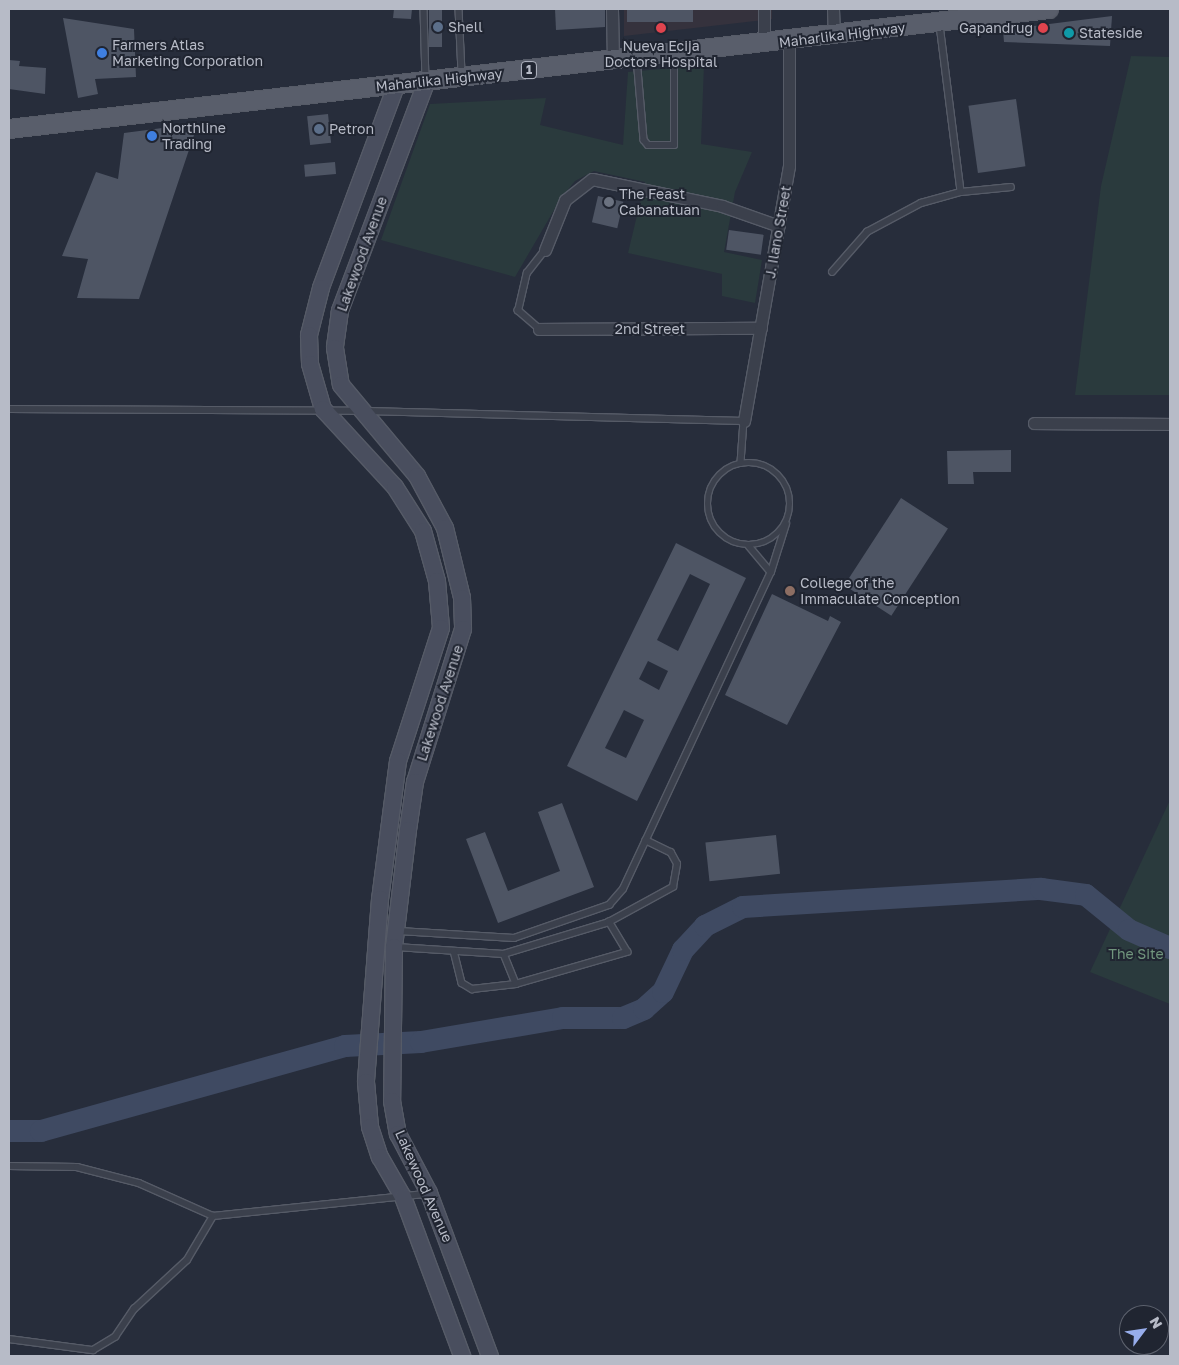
<!DOCTYPE html>
<html>
<head>
<meta charset="utf-8">
<style>
  body { margin:0 }
  #map { position:relative; width:1179px; height:1365px; overflow:hidden; background:#272d3b; font-family:"Golos Text",sans-serif }
  div>[style] { position:absolute }
  .medical>* { inset:0; background:#35323d }
  .green>* { inset:0; background:#2a3a3d }
  .river>* { height:22px; margin:-11px; padding:0 11px; transform-origin:11px; border-radius:11px; background:#3f4a62 }
  .building>* { inset:0; background:#4e5564; transform-origin:0 0 }
  .roads { filter:drop-shadow(1px 0 #565b67) drop-shadow(-1px 0 #565b67) drop-shadow(0 1px #565b67) drop-shadow(0 -1px #565b67) }
  .service>* { height:5.5px; margin:-2.75px; padding:0 2.75px; transform-origin:2.75px; border-radius:2.75px; background:#3b404c }
  .service>.ring { margin:-2.75px; padding:0; box-sizing:content-box; background:none; border:5.5px solid #3b404c; border-radius:50% }
  .minor>* { height:11px; margin:-5.5px; padding:0 5.5px; transform-origin:5.5px; border-radius:5.5px; background:#3b404c }
  .secondary>* { height:16px; margin:-8px; padding:0 8px; transform-origin:8px; border-radius:8px; background:#494e5e }
  .primary>* { height:18px; margin:-9px; padding:0 9px; transform-origin:9px; border-radius:9px; background:#595e6b }
  .dots>* { width:14px; height:14px; translate:-50% -50%; box-sizing:border-box; border:2px solid #202531; border-radius:50% }
  span { translate:-50% -50%; white-space:nowrap; text-align:center; line-height:1.15; -webkit-text-stroke:4px #202531; paint-order:stroke }
  .shield-label span { padding:1px 4px; background:#202531; border:1px solid; border-radius:4px; -webkit-text-stroke-width:0 }
  .shield-label { font-size:12px; color:#b7bbc7; font-weight:700 }
  .poi-label { font-size:14px; color:#b7bbc7 }
  .left { translate:0 -50%; text-align:left }
  .right { translate:-100% -50%; text-align:right }
  .street-label { font-size:14px; color:#b7bbc7 }
  .park-label { font-size:14px; color:#71957d }
  .frame { position:absolute; inset:0; border:10px solid #b7bbc7; pointer-events:none }
  .north { position:absolute; left:1119px; top:1305px; width:50px; height:50px; box-sizing:border-box; background:#202531; border:1px solid #5c616d; border-radius:50%; rotate:59deg; font-size:14px; font-weight:700; line-height:20px; text-align:center; color:#b7bbc7 }
  .north::after { content:''; display:block; margin:auto; width:18px; height:22px; background:#97adeb; clip-path:polygon(50% 0,100% 100%,50% 72%,0 100%) }
</style>
</head>
<body>
<div id="map">
  <div class="medical">
    <i style="clip-path:polygon(624px 9px,772px 9px,772px 19px,624px 36px)"></i>
  </div>
  <div class="green">
    <i style="clip-path:polygon(1131px 56px,1170px 57px,1170px 395px,1075px 395px,1101px 186px)"></i>
    <i style="clip-path:polygon(704px 65px,701px 144px,752px 152px,735px 192px,724px 252px,762px 260px,755px 303px,722px 296px,722px 274px,628px 253px,645px 182px,594px 171px,575px 181px,561px 198px,515px 277px,381px 240px,430px 104px,546px 98px,540px 125px,623px 145px,628px 72px)"></i>
    <i style="clip-path:polygon(1170px 800px,1170px 1004px,1090px 972px)"></i>
  </div>
  <div class="river">
    <i style="left:9px;top:1131px;width:32px"></i>
    <i style="left:41px;top:1131px;width:316px;rotate:-15.6deg"></i>
    <i style="left:345px;top:1046px;width:76px;rotate:-3deg"></i>
    <i style="left:421px;top:1042px;width:144px;rotate:-9.6deg"></i>
    <i style="left:563px;top:1018px;width:60px"></i>
    <i style="left:623px;top:1018px;width:23px;rotate:-23deg"></i>
    <i style="left:644px;top:1009px;width:25px;rotate:-42deg"></i>
    <i style="left:663px;top:992px;width:47px;rotate:-64.5deg"></i>
    <i style="left:683px;top:950px;width:33px;rotate:-47deg"></i>
    <i style="left:705px;top:926px;width:42px;rotate:-26.6deg"></i>
    <i style="left:743px;top:907px;width:299px;rotate:-3.5deg"></i>
    <i style="left:1041px;top:889px;width:45px;rotate:7.6deg"></i>
    <i style="left:1086px;top:895px;width:55px;rotate:39.1deg"></i>
    <i style="left:1129px;top:930px;width:45px;rotate:23.7deg"></i>
  </div>
  <div class="building">
    <i style="clip-path:polygon(394px 9px,412px 9px,411px 19px,393px 18px)"></i>
    <i style="left:429px;top:9px;width:13px;height:38px"></i>
    <i style="clip-path:polygon(555px 9px,605px 9px,605px 27px,556px 30px)"></i>
    <i style="left:627px;top:9px;width:66px;height:13px"></i>
    <i style="clip-path:polygon(1112px 16px,1110px 46px,1004px 42px,1003px 30px)"></i>
    <i style="clip-path:polygon(63px 18px,134px 29px,136px 77px,95px 79px,98px 94px,78px 98px)"></i>
    <i style="clip-path:polygon(9px 60px,20px 61px,19px 66px,46px 68px,45px 94px,9px 89px)"></i>
    <i style="left:1016px;top:99px;width:68px;height:48px;rotate:82deg"></i>
    <i style="left:328px;top:114px;width:29px;height:21px;rotate:84deg"></i>
    <i style="clip-path:polygon(170px 127px,173px 133px,195px 132px,139px 299px,77px 298px,88px 259px,62px 256px,96px 172px,118px 179px,124px 133px)"></i>
    <i style="left:335px;top:162px;width:12px;height:31px;rotate:85deg"></i>
    <i style="left:598px;top:196px;width:26px;height:27px;rotate:13deg"></i>
    <i style="left:729px;top:230px;width:35px;height:20px;rotate:8deg"></i>
    <i style="clip-path:polygon(1011px 450px,1011px 472px,973px 472px,974px 484px,948px 484px,947px 451px)"></i>
    <i style="left:901px;top:498px;width:56px;height:104px;rotate:33deg"></i>
    <i style="clip-path:polygon(evenodd,676px 543px,746px 578px,637px 801px,567px 766px,676px 543px,690px 574px,710px 584px,678px 651px,657px 640px,690px 574px,676px 543px,648px 661px,668px 671px,659px 690px,639px 679px,648px 661px,676px 543px,624px 710px,644px 720px,626px 758px,605px 748px,624px 710px)"></i>
    <i style="clip-path:polygon(772px 594px,828px 621px,830px 616px,841px 622px,787px 725px,725px 695px)"></i>
    <i style="clip-path:polygon(562px 803px,594px 887px,498px 923px,466px 839px,485px 832px,508px 891px,560px 871px,538px 812px)"></i>
    <i style="left:776px;top:835px;width:39px;height:71px;rotate:84deg"></i>
  </div>
  <div class="roads">
    <div class="service">
      <i style="left:424px;top:9px;width:70px;rotate:88.4deg"></i>
      <i style="left:459px;top:9px;width:64px;rotate:87.3deg"></i>
      <i style="left:940px;top:25px;width:168px;rotate:82.8deg"></i>
      <i style="left:961px;top:192px;width:50px;rotate:-5.7deg"></i>
      <i style="left:637px;top:58px;width:82px;rotate:85.1deg"></i>
      <i style="left:644px;top:140px;width:6px;rotate:51deg"></i>
      <i style="left:648px;top:145px;width:26px"></i>
      <i style="left:674px;top:145px;width:91px;rotate:-90deg"></i>
      <i style="left:832px;top:272px;width:53px;rotate:-48.8deg"></i>
      <i style="left:867px;top:232px;width:61px;rotate:-28.2deg"></i>
      <i style="left:921px;top:203px;width:41px;rotate:-15.4deg"></i>
      <i style="left:539px;top:329px;width:28px;rotate:-139deg"></i>
      <i style="left:518px;top:311px;width:39px;rotate:-77deg"></i>
      <i style="left:527px;top:273px;width:29px;rotate:-52deg"></i>
      <i style="left:9px;top:409px;width:349px;rotate:0.3deg"></i>
      <i style="left:367px;top:411px;width:377px;rotate:1.5deg"></i>
      <i style="left:744px;top:421px;width:42px;rotate:94.1deg"></i>
      <i class="ring" style="left:708px;top:463px;width:76.5px;height:76.5px"></i>
      <i style="left:749px;top:546px;width:34px;rotate:50deg"></i>
      <i style="left:399px;top:931px;width:115px;rotate:3.5deg"></i>
      <i style="left:514px;top:938px;width:101px;rotate:-19.2deg"></i>
      <i style="left:609px;top:905px;width:21px;rotate:-49deg"></i>
      <i style="left:623px;top:889px;width:350px;rotate:-65deg"></i>
      <i style="left:771px;top:572px;width:50px;rotate:-72.6deg"></i>
      <i style="left:396px;top:947px;width:108px;rotate:3.7deg"></i>
      <i style="left:504px;top:954px;width:110px;rotate:-16.9deg"></i>
      <i style="left:609px;top:922px;width:73px;rotate:-28.7deg"></i>
      <i style="left:673px;top:887px;width:23px;rotate:-80deg"></i>
      <i style="left:677px;top:864px;width:13px;rotate:-119deg"></i>
      <i style="left:671px;top:853px;width:28px;rotate:-154deg"></i>
      <i style="left:454px;top:951px;width:33px;rotate:76deg"></i>
      <i style="left:462px;top:983px;width:12px;rotate:31deg"></i>
      <i style="left:472px;top:989px;width:44px;rotate:-6.5deg"></i>
      <i style="left:516px;top:984px;width:116px;rotate:-16.1deg"></i>
      <i style="left:627px;top:952px;width:35px;rotate:-121deg"></i>
      <i style="left:504px;top:954px;width:32px;rotate:68deg"></i>
      <i style="left:9px;top:1166px;width:68px;rotate:0.8deg"></i>
      <i style="left:77px;top:1167px;width:64px;rotate:14.5deg"></i>
      <i style="left:139px;top:1183px;width:81px;rotate:24deg"></i>
      <i style="left:213px;top:1216px;width:215px;rotate:-5.9deg"></i>
      <i style="left:9px;top:1339px;width:85px;rotate:7.5deg"></i>
      <i style="left:93px;top:1350px;width:26px;rotate:-31deg"></i>
      <i style="left:115px;top:1337px;width:34px;rotate:-56deg"></i>
      <i style="left:134px;top:1309px;width:72px;rotate:-42.8deg"></i>
      <i style="left:187px;top:1260px;width:51px;rotate:-59.4deg"></i>
    </div>
    <div class="minor">
      <i style="left:612px;top:9px;width:52px;rotate:88.9deg"></i>
      <i style="left:833px;top:9px;width:26px;rotate:88deg"></i>
      <i style="left:764px;top:44px;width:35px;rotate:-90deg"></i>
      <i style="left:545px;top:250px;width:54px;rotate:-68.2deg"></i>
      <i style="left:565px;top:200px;width:34px;rotate:-38deg"></i>
      <i style="left:592px;top:179px;width:133px;rotate:11.7deg"></i>
      <i style="left:722px;top:206px;width:60px;rotate:19.3deg"></i>
      <i style="left:539px;top:329px;width:222px;rotate:-0.3deg"></i>
      <i style="left:744px;top:421px;width:259px;rotate:-80deg"></i>
      <i style="left:789px;top:166px;width:125px;rotate:-90deg"></i>
      <i style="left:1034px;top:423px;width:136px;rotate:0.4deg"></i>
    </div>
    <div class="secondary">
      <i style="left:426px;top:83px;width:244px;rotate:110.7deg"></i>
      <i style="left:340px;top:311px;width:37px;rotate:98deg"></i>
      <i style="left:335px;top:348px;width:37px;rotate:81deg"></i>
      <i style="left:341px;top:385px;width:119px;rotate:50.1deg"></i>
      <i style="left:417px;top:476px;width:59px;rotate:61.7deg"></i>
      <i style="left:445px;top:528px;width:72px;rotate:76.3deg"></i>
      <i style="left:462px;top:598px;width:31px;rotate:88deg"></i>
      <i style="left:463px;top:629px;width:160px;rotate:107.4deg"></i>
      <i style="left:415px;top:782px;width:49px;rotate:98.3deg"></i>
      <i style="left:408px;top:830px;width:118px;rotate:96.8deg"></i>
      <i style="left:394px;top:947px;width:154px;rotate:90.7deg"></i>
      <i style="left:392px;top:1101px;width:34px;rotate:80deg"></i>
      <i style="left:398px;top:1134px;width:67px;rotate:62.3deg"></i>
      <i style="left:429px;top:1193px;width:174px;rotate:69.5deg"></i>
      <i style="left:396px;top:86px;width:215px;rotate:110.4deg"></i>
      <i style="left:321px;top:288px;width:49px;rotate:104.3deg"></i>
      <i style="left:309px;top:335px;width:29px;rotate:88deg"></i>
      <i style="left:310px;top:364px;width:47px;rotate:73.9deg"></i>
      <i style="left:323px;top:409px;width:106px;rotate:47.3deg"></i>
      <i style="left:395px;top:487px;width:52px;rotate:57.5deg"></i>
      <i style="left:423px;top:531px;width:52px;rotate:74.4deg"></i>
      <i style="left:437px;top:581px;width:47px;rotate:85.1deg"></i>
      <i style="left:441px;top:628px;width:140px;rotate:107.9deg"></i>
      <i style="left:398px;top:761px;width:139px;rotate:97.4deg"></i>
      <i style="left:380px;top:899px;width:184px;rotate:94.4deg"></i>
      <i style="left:366px;top:1082px;width:45px;rotate:84.9deg"></i>
      <i style="left:370px;top:1127px;width:32px;rotate:72deg"></i>
      <i style="left:380px;top:1157px;width:46px;rotate:60.1deg"></i>
      <i style="left:403px;top:1197px;width:170px;rotate:69.6deg"></i>
    </div>
    <div class="primary">
      <i style="left:9px;top:129px;width:1047px;rotate:-6.58deg"></i>
    </div>
  </div>
  <div class="dots">
    <i style="left:438px;top:27px;background:#5c6f8a"></i>
    <i style="left:661px;top:28px;background:#e0444e"></i>
    <i style="left:1043px;top:28px;background:#e0444e"></i>
    <i style="left:1069px;top:33px;background:#0f9aa8"></i>
    <i style="left:102px;top:53px;background:#3f7fe0"></i>
    <i style="left:319px;top:129px;background:#5c6f8a"></i>
    <i style="left:152px;top:136px;background:#3f7fe0"></i>
    <i style="left:609px;top:202px;background:#6b7280"></i>
    <i style="left:790px;top:591px;background:#8d6e63"></i>
  </div>
  <div class="shield-label">
    <span style="left:529px;top:70px">1</span>
  </div>
  <div class="poi-label">
    <span class="left" style="left:448px;top:27px">Shell</span>
    <span class="right" style="left:1033px;top:28px">Gapandrug</span>
    <span class="left" style="left:1079px;top:33px">Stateside</span>
    <span class="left" style="left:112px;top:53px">Farmers Atlas<br>Marketing Corporation</span>
    <span style="left:661px;top:54px">Nueva Ecija<br>Doctors Hospital</span>
    <span class="left" style="left:162px;top:136px">Northline<br>Trading</span>
    <span class="left" style="left:329px;top:129px">Petron</span>
    <span class="left" style="left:619px;top:202px">The Feast<br>Cabanatuan</span>
    <span class="left" style="left:800px;top:591px">College of the<br>Immaculate Conception</span>
  </div>
  <div class="street-label">
    <span style="left:842px;top:35px;rotate:-7deg">Maharlika Highway</span>
    <span style="left:439px;top:80px;rotate:-6deg">Maharlika Highway</span>
    <span style="left:778px;top:232px;rotate:-80deg">J. Ilano Street</span>
    <span style="left:362px;top:254px;rotate:-70deg">Lakewood Avenue</span>
    <span style="left:650px;top:329px">2nd Street</span>
    <span style="left:440px;top:703px;rotate:-72deg">Lakewood Avenue</span>
    <span style="left:424px;top:1186px;rotate:66deg">Lakewood Avenue</span>
  </div>
  <div class="park-label">
    <span style="left:1136px;top:954px">The Site</span>
  </div>
  <div class="frame"></div>
  <div class="north">N</div>
</div>
</body>
</html>
